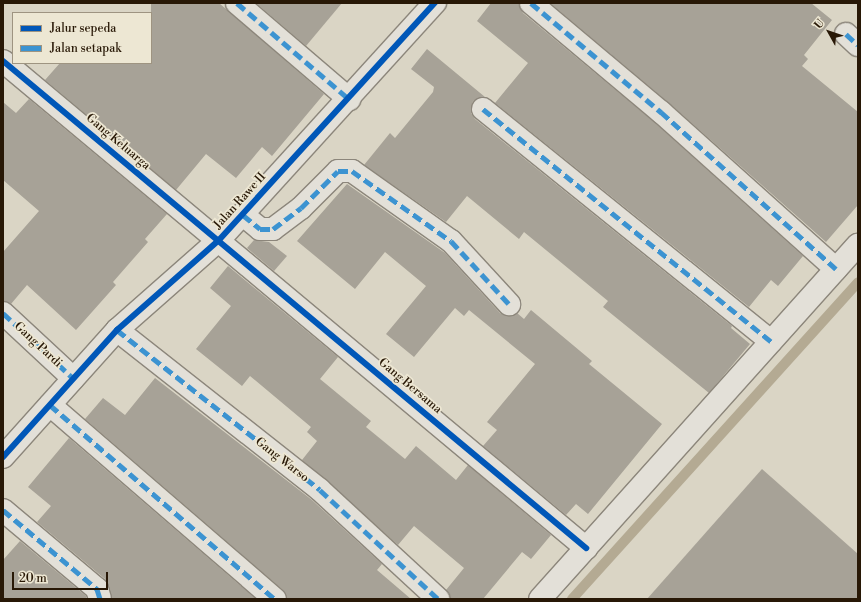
<!DOCTYPE html>
<html>
<head>
<meta charset="utf-8">
<style>
  body { margin:0 }
  #map { position:relative; width:861px; height:602px; overflow:hidden; background:#dad5c5; font-family:"Libre Bodoni",serif }
  div>[style] { position:absolute }
  .stream>* { height:10px; margin:-5px; padding:0 5px; transform-origin:5px; border-radius:5px; background:#b4aa93 }
  .building>* { inset:0; background:#a7a297 }
  .roads { filter:drop-shadow(1px 0 #8c867b) drop-shadow(-1px 0 #8c867b) drop-shadow(0 1px #8c867b) drop-shadow(0 -1px #8c867b) }
  .minor>* { height:22px; margin:-11px; padding:0 11px; transform-origin:11px; border-radius:11px; background:#e3e0d8 }
  .quiet>* { height:5px; margin-top:-2.5px; transform-origin:0; background:repeating-linear-gradient(90deg,#3c93d1 0 10px,transparent 0 15px) }
  .cycleway>* { height:6px; margin:-3px; padding:0 3px; transform-origin:3px; border-radius:3px; background:#0057b8 }
  span { translate:-50% -50%; white-space:nowrap; text-align:center; line-height:1.15; -webkit-text-stroke:3.5px #ede7d3; paint-order:stroke }
  .street-label { font-size:12px; color:#281806 }
  .frame { position:absolute; inset:0; border:4px solid #281806; pointer-events:none }
  .legend { position:absolute; left:12px; top:12px; width:140px; height:52px; box-sizing:border-box; background:#ede7d3; border:1px solid #9e9481; margin:0; padding:5px 7px; list-style:none; font-size:12px; color:#281806 }
  .legend li { display:flex; align-items:center; gap:8px; height:20px }
  .legend b { width:20px; border:1px solid #9e9481 }
  .north { position:absolute; left:809px; top:12px; width:40px; height:40px; -webkit-text-stroke:3px #ede7d3; paint-order:stroke; rotate:310deg; font-size:11px; font-weight:700; line-height:16px; text-align:center; color:#281806 }
  .north::after { content:''; display:block; margin:auto; width:14px; height:18px; background:#281806; clip-path:polygon(50% 0,100% 100%,50% 72%,0 100%) }
  .scale { position:absolute; left:12px; top:572px; width:96px; height:18px; box-sizing:border-box; border:2px solid #281806; border-top:0; padding-left:5px; font-size:12px; line-height:14px; white-space:nowrap; color:#281806; -webkit-text-stroke:3px #ede7d3; paint-order:stroke }
</style>
</head>
<body>
<div id="map">
  <div class="stream">
    <i style="left:572px;top:599px;width:427px;rotate:-47.9deg"></i>
  </div>
  <div class="building">
    <i style="clip-path:polygon(151px 3px,219px 3px,324px 94px,272px 156px,262px 147px,236px 178px,206px 154px,176px 190px,45px 80px,60px 63px,151px 63px)"></i>
    <i style="clip-path:polygon(256px 3px,342px 3px,306px 46px)"></i>
    <i style="clip-path:polygon(491px 3px,519px 3px,523px 13px,653px 121px,803px 256px,778px 286px,771px 280px,749px 307px,495px 103px,528px 63px,477px 21px)"></i>
    <i style="clip-path:polygon(550px 3px,811px 3px,832px 20px,804px 55px,808px 59px,802px 66px,858px 112px,858px 205px,826px 242px,669px 103px)"></i>
    <i style="clip-path:polygon(427px 49px,485px 97px,473px 101px,471px 113px,475px 119px,732px 326px,731px 328px,750px 344px,709px 393px,603px 307px,608px 301px,524px 232px,519px 239px,467px 196px,446px 222px,364px 165px,390px 133px,395px 138px,433px 92px,434px 87px,411px 69px)"></i>
    <i style="clip-path:polygon(29px 99px,167px 214px,145px 239px,148px 242px,113px 282px,116px 285px,76px 330px,27px 285px,11px 304px,3px 301px,3px 252px,39px 211px,3px 180px,3px 102px,16px 113px)"></i>
    <i style="clip-path:polygon(347px 184px,445px 253px,500px 313px,506px 316px,517px 313px,524px 319px,531px 310px,592px 361px,589px 364px,662px 424px,588px 514px,576px 504px,566px 515px,483px 446px,497px 430px,487px 422px,535px 364px,469px 310px,464px 316px,455px 308px,414px 357px,386px 334px,426px 286px,385px 252px,355px 289px,297px 241px)"></i>
    <i style="clip-path:polygon(254px 240px,269px 242px,287px 256px,274px 271px,247px 248px)"></i>
    <i style="clip-path:polygon(228px 266px,338px 357px,320px 379px,371px 421px,366px 427px,405px 459px,416px 446px,456px 480px,468px 465px,551px 535px,531px 559px,522px 552px,483px 599px,450px 599px,446px 590px,464px 568px,414px 526px,398px 545px,302px 460px,317px 441px,307px 432px,311px 427px,250px 376px,242px 386px,196px 349px,231px 306px,210px 288px)"></i>
    <i style="clip-path:polygon(155px 378px,312px 500px,382px 564px,377px 570px,411px 599px,287px 599px,283px 590px,85px 419px,103px 398px,125px 415px)"></i>
    <i style="clip-path:polygon(69px 438px,256px 599px,112px 599px,105px 579px,37px 522px,51px 506px,28px 487px)"></i>
    <i style="clip-path:polygon(762px 469px,858px 554px,858px 599px,647px 599px)"></i>
    <i style="clip-path:polygon(20px 541px,86px 596px,87px 599px,3px 599px,3px 560px)"></i>
  </div>
  <div class="roads">
    <div class="minor">
      <i style="left:237px;top:3px;width:148px;rotate:40.6deg"></i>
      <i style="left:531px;top:3px;width:170px;rotate:40deg"></i>
      <i style="left:661px;top:112px;width:235px;rotate:41.9deg"></i>
      <i style="left:846px;top:34px;width:16px;rotate:43deg"></i>
      <i style="left:3px;top:61px;width:760px;rotate:39.87deg"></i>
      <i style="left:483px;top:109px;width:370px;rotate:38.9deg"></i>
      <i style="left:243px;top:215px;width:22px;rotate:39deg"></i>
      <i style="left:260px;top:229px;width:13px"></i>
      <i style="left:273px;top:229px;width:35px;rotate:-37deg"></i>
      <i style="left:301px;top:208px;width:52px;rotate:-45deg"></i>
      <i style="left:338px;top:171px;width:14px"></i>
      <i style="left:352px;top:171px;width:121px;rotate:35.3deg"></i>
      <i style="left:451px;top:241px;width:86px;rotate:47.4deg"></i>
      <i style="left:3px;top:313px;width:96px;rotate:42.9deg"></i>
      <i style="left:117px;top:330px;width:258px;rotate:38.2deg"></i>
      <i style="left:320px;top:490px;width:161px;rotate:42.7deg"></i>
      <i style="left:50px;top:405px;width:297px;rotate:40.8deg"></i>
      <i style="left:3px;top:457px;width:171px;rotate:-48.1deg"></i>
      <i style="left:117px;top:330px;width:136px;rotate:-41.4deg"></i>
      <i style="left:219px;top:240px;width:321px;rotate:-47.7deg"></i>
      <i style="left:3px;top:510px;width:123px;rotate:40deg"></i>
      <i style="left:97px;top:589px;width:10px;rotate:73deg"></i>
      <i style="left:540px;top:599px;width:476px;rotate:-48.1deg"></i>
    </div>
  </div>
  <div class="quiet">
    <i style="left:237px;top:3px;width:148px;rotate:40.6deg"></i>
    <i style="left:531px;top:3px;width:170px;rotate:40deg"></i>
    <i style="left:661px;top:112px;width:235px;rotate:41.9deg"></i>
    <i style="left:846px;top:34px;width:16px;rotate:43deg"></i>
    <i style="left:483px;top:109px;width:370px;rotate:38.9deg"></i>
    <i style="left:243px;top:215px;width:22px;rotate:39deg"></i>
    <i style="left:260px;top:229px;width:13px"></i>
    <i style="left:273px;top:229px;width:35px;rotate:-37deg"></i>
    <i style="left:301px;top:208px;width:52px;rotate:-45deg"></i>
    <i style="left:338px;top:171px;width:14px"></i>
    <i style="left:352px;top:171px;width:121px;rotate:35.3deg"></i>
    <i style="left:451px;top:241px;width:86px;rotate:47.4deg"></i>
    <i style="left:3px;top:313px;width:96px;rotate:42.9deg"></i>
    <i style="left:117px;top:330px;width:258px;rotate:38.2deg"></i>
    <i style="left:320px;top:490px;width:161px;rotate:42.7deg"></i>
    <i style="left:50px;top:405px;width:297px;rotate:40.8deg"></i>
    <i style="left:3px;top:510px;width:123px;rotate:40deg"></i>
    <i style="left:97px;top:589px;width:10px;rotate:73deg"></i>
  </div>
  <div class="cycleway">
    <i style="left:3px;top:61px;width:760px;rotate:39.87deg"></i>
    <i style="left:3px;top:457px;width:171px;rotate:-48.1deg"></i>
    <i style="left:117px;top:330px;width:136px;rotate:-41.4deg"></i>
    <i style="left:219px;top:240px;width:321px;rotate:-47.7deg"></i>
  </div>
  <div class="street-label">
    <span style="left:118px;top:142px;rotate:40deg">Gang Keluarga</span>
    <span style="left:240px;top:201px;rotate:-48deg">Jalan Rawe II</span>
    <span style="left:38px;top:345px;rotate:43deg">Gang Pardi</span>
    <span style="left:410px;top:386px;rotate:40deg">Gang Bersama</span>
    <span style="left:282px;top:460px;rotate:38deg">Gang Warso</span>
  </div>
  <div class="frame"></div>
  <ul class="legend">
  <li><b style="height:5px;background:#0057b8"></b>Jalur sepeda</li>
  <li><b style="height:5px;background:#3c93d1"></b>Jalan setapak</li>
  </ul>
  <div class="north">U</div>
  <div class="scale">20 m</div>
</div>
</body>
</html>
